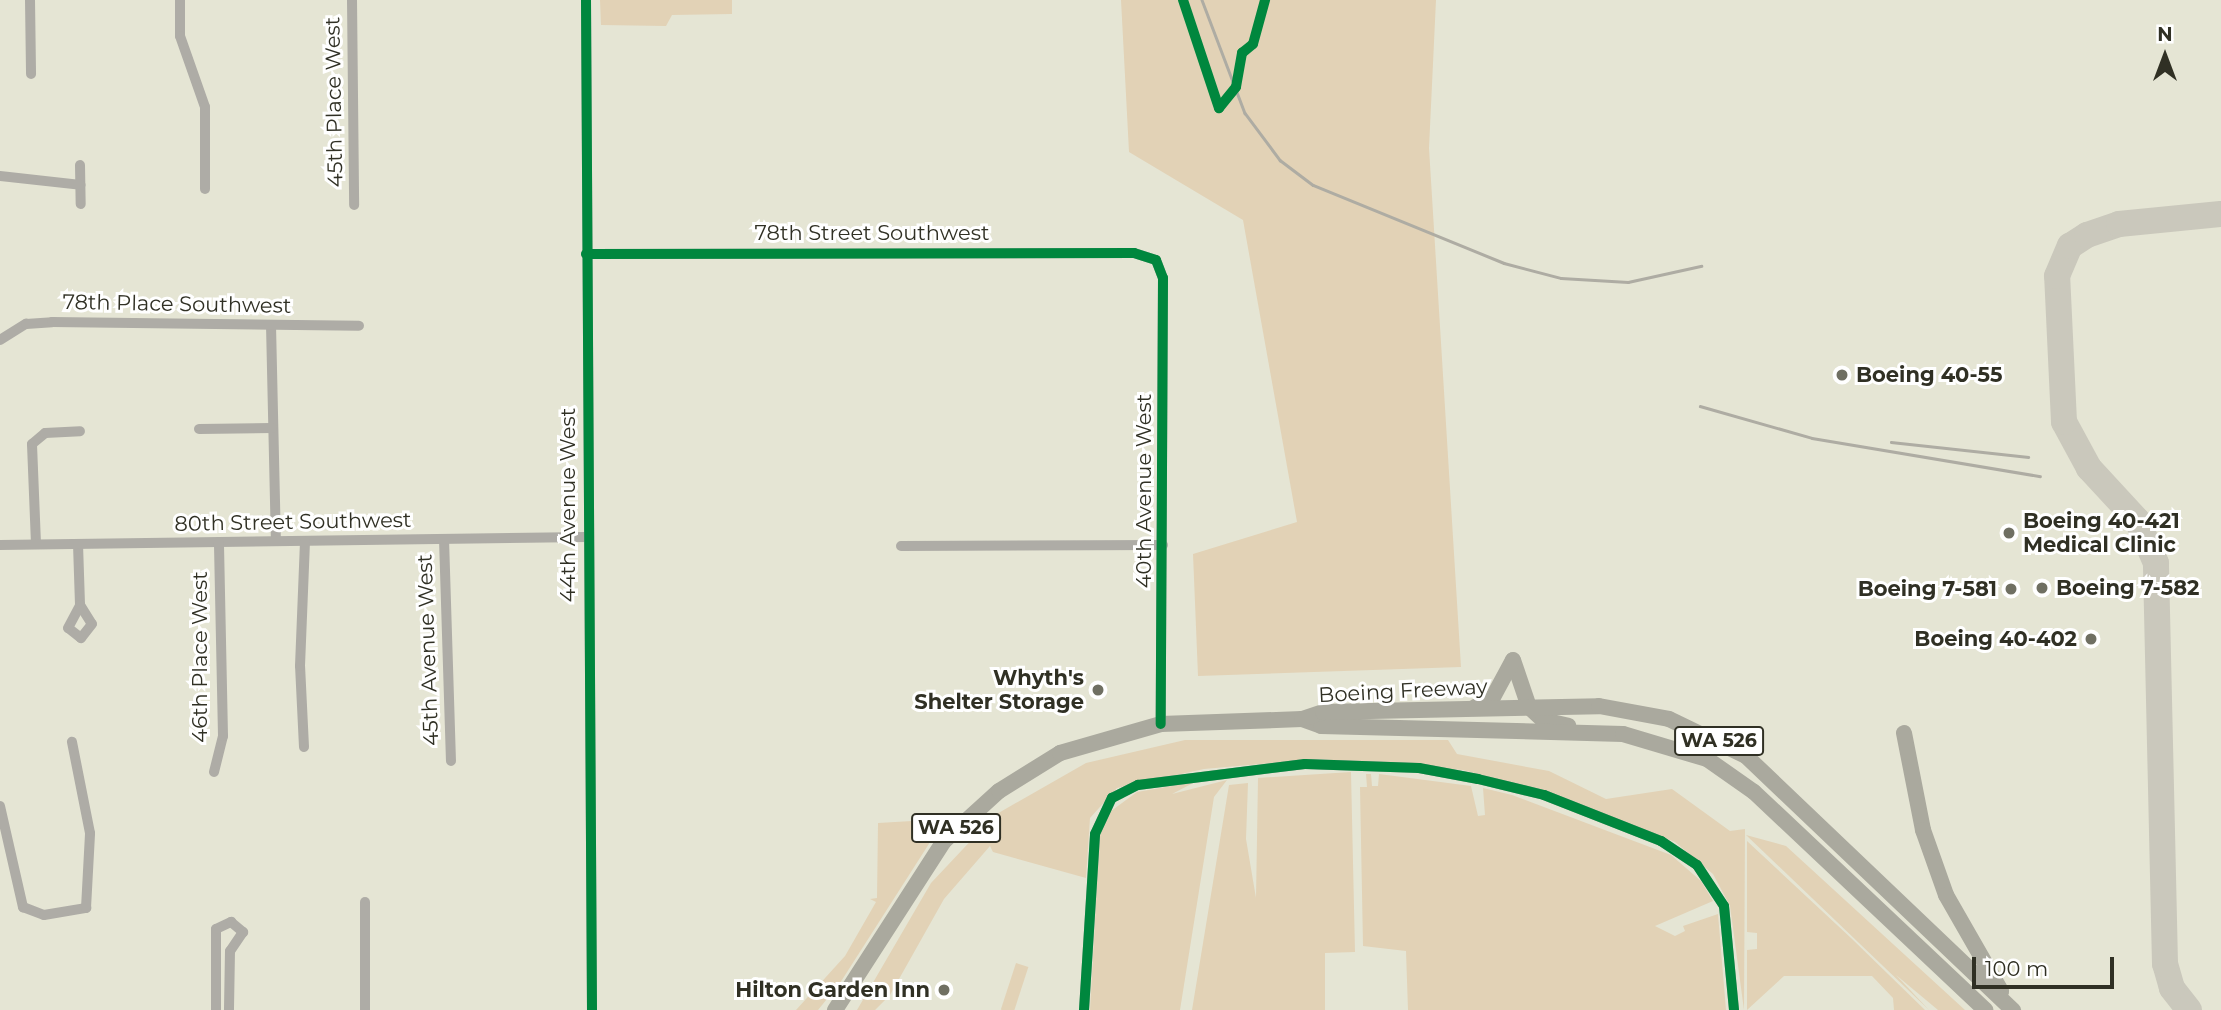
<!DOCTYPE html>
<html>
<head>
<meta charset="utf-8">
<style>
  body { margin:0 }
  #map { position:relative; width:2221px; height:1010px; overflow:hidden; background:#e5e5d4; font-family:Montserrat,sans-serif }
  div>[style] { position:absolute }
  .green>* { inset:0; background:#e2d2b6; transform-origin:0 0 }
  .taxiway>* { height:26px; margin:-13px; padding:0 13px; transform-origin:13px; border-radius:13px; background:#cac8bc }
  .minor>* { height:10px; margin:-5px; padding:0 5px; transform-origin:5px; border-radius:5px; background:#aeaca6 }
  .highway>* { height:16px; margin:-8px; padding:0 8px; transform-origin:8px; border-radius:8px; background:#aaa99e }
  .rail>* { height:2.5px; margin:-1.25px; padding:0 1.25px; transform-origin:1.25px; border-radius:1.25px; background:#aeaca3 }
  .cycleway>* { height:10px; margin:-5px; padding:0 5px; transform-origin:5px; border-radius:5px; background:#00873e }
  .dots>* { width:19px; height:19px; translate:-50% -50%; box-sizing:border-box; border:4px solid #fff; border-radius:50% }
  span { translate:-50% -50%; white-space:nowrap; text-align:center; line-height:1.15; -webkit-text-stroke:6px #fff; paint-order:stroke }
  .shield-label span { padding:2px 5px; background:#fff; border:2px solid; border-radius:5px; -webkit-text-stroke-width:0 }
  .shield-label { font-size:19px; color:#303024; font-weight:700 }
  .street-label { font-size:21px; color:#303024 }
  .poi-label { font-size:21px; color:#303024; font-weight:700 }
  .left { translate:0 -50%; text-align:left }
  .right { translate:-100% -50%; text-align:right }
  .north { position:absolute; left:2130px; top:21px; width:70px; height:70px; -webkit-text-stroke:5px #fff; paint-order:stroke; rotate:0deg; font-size:19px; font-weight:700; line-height:28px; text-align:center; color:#303024 }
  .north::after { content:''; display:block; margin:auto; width:24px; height:32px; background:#303024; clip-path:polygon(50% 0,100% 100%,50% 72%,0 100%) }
  .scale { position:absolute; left:1972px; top:957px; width:142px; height:32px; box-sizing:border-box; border:4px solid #303024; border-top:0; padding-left:9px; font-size:21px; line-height:24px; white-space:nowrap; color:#303024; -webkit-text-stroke:5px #fff; paint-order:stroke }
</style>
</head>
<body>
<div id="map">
  <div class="green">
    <i style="clip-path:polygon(600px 0,732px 0,732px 14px,672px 15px,666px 26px,601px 25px)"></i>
    <i style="clip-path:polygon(1121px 0,1436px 0,1429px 148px,1461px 667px,1198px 676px,1193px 554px,1297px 522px,1243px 220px,1129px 152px)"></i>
    <i style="clip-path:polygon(1185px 740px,1448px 740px,1457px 754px,1549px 771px,1606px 799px,1672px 789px,1730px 831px,1745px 829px,1744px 1010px,1730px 906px,1713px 874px,1675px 842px,1555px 794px,1463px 770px,1319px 759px,1204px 769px,1117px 788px,1090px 818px,1086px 878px,993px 852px,990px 846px,944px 899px,890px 995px,875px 1010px,857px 1010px,931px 883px,995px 815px,1086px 763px)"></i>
    <i style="clip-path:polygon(1351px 772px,1355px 952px,1325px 953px,1325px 1010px,1192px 1010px,1229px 785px,1248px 783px,1246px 839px,1256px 898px,1258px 778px)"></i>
    <i style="clip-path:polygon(1366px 774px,1371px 774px,1372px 786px,1378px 786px,1379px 774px,1471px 786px,1478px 816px,1485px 815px,1483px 788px,1512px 795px,1671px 855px,1701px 881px,1713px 901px,1655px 926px,1675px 936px,1685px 931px,1683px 926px,1718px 914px,1726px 1010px,1408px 1010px,1406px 951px,1363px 946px,1360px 787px,1367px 787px)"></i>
    <i style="clip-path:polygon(1227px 780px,1214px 797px,1180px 1010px,1090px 1010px,1100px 830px,1107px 814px,1137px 792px,1195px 782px,1172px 794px)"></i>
    <i style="clip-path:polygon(929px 820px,941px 825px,840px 983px,818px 1010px,796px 1010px,845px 956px,876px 902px,870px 899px,877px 898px,878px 823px)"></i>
    <i style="clip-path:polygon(1746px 835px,1786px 846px,1965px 1010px,1938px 1010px,1896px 975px,1929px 1010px)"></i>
    <i style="clip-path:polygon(1747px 841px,1851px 938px,1925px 1010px,1894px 1010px,1893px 998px,1872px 976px,1784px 976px,1747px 1010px,1747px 950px,1757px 949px,1757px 933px,1747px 932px)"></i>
    <i style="left:1016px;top:963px;width:13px;height:49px;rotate:18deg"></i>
  </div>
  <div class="taxiway">
    <i style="left:2189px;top:1010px;width:28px;rotate:-128deg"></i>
    <i style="left:2172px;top:988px;width:25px;rotate:-106deg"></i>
    <i style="left:2165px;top:964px;width:401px;rotate:-91.3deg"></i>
    <i style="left:2156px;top:563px;width:47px;rotate:-113.8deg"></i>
    <i style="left:2137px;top:520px;width:71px;rotate:-132.7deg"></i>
    <i style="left:2089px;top:468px;width:52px;rotate:-118.5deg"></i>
    <i style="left:2064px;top:422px;width:146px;rotate:-92.7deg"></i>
    <i style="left:2057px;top:276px;width:33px;rotate:-67deg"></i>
    <i style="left:2070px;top:246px;width:20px;rotate:-33deg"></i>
    <i style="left:2087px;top:235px;width:34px;rotate:-19deg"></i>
    <i style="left:2119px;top:224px;width:102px;rotate:-5.6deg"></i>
  </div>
  <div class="minor">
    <i style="left:30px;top:0;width:74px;rotate:89.2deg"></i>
    <i style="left:180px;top:0;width:36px;rotate:90deg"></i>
    <i style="left:180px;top:36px;width:75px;rotate:70.6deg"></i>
    <i style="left:205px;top:107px;width:82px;rotate:90deg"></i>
    <i style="left:352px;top:0;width:205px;rotate:89.4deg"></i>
    <i style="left:586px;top:0;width:1010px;rotate:89.66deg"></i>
    <i style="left:80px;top:165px;width:39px;rotate:89deg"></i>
    <i style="left:0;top:176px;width:81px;rotate:6.3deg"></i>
    <i style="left:586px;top:254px;width:548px;rotate:-0.1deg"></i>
    <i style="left:1134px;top:253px;width:23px;rotate:18deg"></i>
    <i style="left:1156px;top:260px;width:19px;rotate:69deg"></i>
    <i style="left:1163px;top:278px;width:446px;rotate:90.3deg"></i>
    <i style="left:271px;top:325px;width:216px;rotate:88.7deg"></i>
    <i style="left:0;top:340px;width:31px;rotate:-32deg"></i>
    <i style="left:26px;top:324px;width:26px;rotate:-4deg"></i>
    <i style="left:52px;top:322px;width:307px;rotate:0.7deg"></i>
    <i style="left:199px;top:429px;width:73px;rotate:-0.8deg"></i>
    <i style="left:444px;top:539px;width:222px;rotate:88.2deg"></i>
    <i style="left:36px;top:544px;width:100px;rotate:-92.3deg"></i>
    <i style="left:32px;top:444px;width:17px;rotate:-40deg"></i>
    <i style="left:45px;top:433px;width:35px;rotate:-3deg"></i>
    <i style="left:78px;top:544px;width:61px;rotate:88.1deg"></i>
    <i style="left:80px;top:605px;width:22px;rotate:58deg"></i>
    <i style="left:92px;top:624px;width:18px;rotate:128deg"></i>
    <i style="left:81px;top:638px;width:16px;rotate:-142deg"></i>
    <i style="left:68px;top:628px;width:26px;rotate:-62deg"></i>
    <i style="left:0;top:545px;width:586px;rotate:-0.78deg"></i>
    <i style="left:901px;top:546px;width:262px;rotate:-0.2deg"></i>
    <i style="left:304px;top:747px;width:81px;rotate:-92.8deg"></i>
    <i style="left:300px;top:666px;width:125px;rotate:-87.7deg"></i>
    <i style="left:214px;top:772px;width:37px;rotate:-76deg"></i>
    <i style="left:223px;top:736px;width:194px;rotate:-91.2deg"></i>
    <i style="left:0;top:806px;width:104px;rotate:77.2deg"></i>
    <i style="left:23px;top:907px;width:22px;rotate:21deg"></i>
    <i style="left:44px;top:915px;width:43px;rotate:-9.5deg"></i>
    <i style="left:86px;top:908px;width:75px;rotate:-86.9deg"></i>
    <i style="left:90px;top:833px;width:93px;rotate:-101.2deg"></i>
    <i style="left:216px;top:1010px;width:81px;rotate:-90deg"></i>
    <i style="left:216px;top:929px;width:17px;rotate:-25deg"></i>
    <i style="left:231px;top:922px;width:16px;rotate:40deg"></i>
    <i style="left:243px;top:932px;width:23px;rotate:124deg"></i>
    <i style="left:230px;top:951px;width:59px;rotate:91deg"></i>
    <i style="left:365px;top:1010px;width:108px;rotate:-90deg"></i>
    <i style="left:1084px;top:1010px;width:176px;rotate:-86.4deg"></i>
    <i style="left:1095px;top:834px;width:40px;rotate:-65deg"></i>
    <i style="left:1112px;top:798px;width:29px;rotate:-27deg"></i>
    <i style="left:1138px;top:785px;width:168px;rotate:-7.2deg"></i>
    <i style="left:1305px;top:764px;width:114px;rotate:2deg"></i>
    <i style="left:1419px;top:768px;width:60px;rotate:10.6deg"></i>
    <i style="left:1478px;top:779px;width:68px;rotate:13.6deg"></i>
    <i style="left:1544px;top:795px;width:126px;rotate:21.5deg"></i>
    <i style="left:1661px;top:841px;width:43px;rotate:33.7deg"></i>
    <i style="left:1697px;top:865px;width:49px;rotate:56.6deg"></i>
    <i style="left:1724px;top:906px;width:104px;rotate:84.5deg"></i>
  </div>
  <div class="highway">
    <i style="left:1513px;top:660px;width:50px;rotate:71.2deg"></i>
    <i style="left:1529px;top:707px;width:19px;rotate:43deg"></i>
    <i style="left:1543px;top:720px;width:26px;rotate:13deg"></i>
    <i style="left:1475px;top:707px;width:19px;rotate:-25deg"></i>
    <i style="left:1492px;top:699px;width:44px;rotate:-61.7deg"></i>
    <i style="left:1302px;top:719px;width:20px;rotate:20deg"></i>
    <i style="left:1321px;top:726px;width:302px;rotate:1.5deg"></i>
    <i style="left:1623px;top:734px;width:88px;rotate:16.6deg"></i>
    <i style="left:1707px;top:759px;width:57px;rotate:35.1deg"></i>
    <i style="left:1754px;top:792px;width:318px;rotate:43.3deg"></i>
    <i style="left:1904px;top:733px;width:99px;rotate:78.9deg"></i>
    <i style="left:1923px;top:830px;width:69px;rotate:70.5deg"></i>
    <i style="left:1946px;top:895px;width:111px;rotate:60.2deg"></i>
    <i style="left:835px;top:1010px;width:201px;rotate:-57.2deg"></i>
    <i style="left:944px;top:841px;width:74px;rotate:-42.3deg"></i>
    <i style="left:999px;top:791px;width:72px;rotate:-31.9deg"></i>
    <i style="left:1060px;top:753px;width:105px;rotate:-16deg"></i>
    <i style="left:1161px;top:724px;width:141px;rotate:-2deg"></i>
    <i style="left:1302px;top:719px;width:22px;rotate:-18deg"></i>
    <i style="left:1323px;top:712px;width:276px;rotate:-1.2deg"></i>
    <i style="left:1599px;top:706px;width:71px;rotate:10.5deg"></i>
    <i style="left:1669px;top:719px;width:85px;rotate:25.7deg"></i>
    <i style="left:1746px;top:756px;width:369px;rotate:43.6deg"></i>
  </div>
  <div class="rail">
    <i style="left:1202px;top:0;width:121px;rotate:69.2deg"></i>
    <i style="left:1245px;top:113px;width:59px;rotate:53.3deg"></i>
    <i style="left:1280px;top:160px;width:41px;rotate:37.1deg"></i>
    <i style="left:1313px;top:185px;width:206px;rotate:22.2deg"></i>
    <i style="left:1504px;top:263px;width:59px;rotate:14.7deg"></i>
    <i style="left:1561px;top:278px;width:67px;rotate:3.4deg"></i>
    <i style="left:1628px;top:282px;width:75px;rotate:-12.4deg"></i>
    <i style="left:1700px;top:406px;width:116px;rotate:15.9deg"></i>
    <i style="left:1812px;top:438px;width:231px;rotate:9.5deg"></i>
    <i style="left:1891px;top:442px;width:138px;rotate:6.2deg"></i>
  </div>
  <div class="cycleway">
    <i style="left:586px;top:0;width:1010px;rotate:89.66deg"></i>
    <i style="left:1183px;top:0;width:114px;rotate:71.6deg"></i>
    <i style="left:1219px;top:108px;width:27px;rotate:-51deg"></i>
    <i style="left:1236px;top:87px;width:35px;rotate:-80deg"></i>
    <i style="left:1242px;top:53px;width:14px;rotate:-39deg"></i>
    <i style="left:1253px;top:44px;width:46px;rotate:-74.7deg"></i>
    <i style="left:586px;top:254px;width:548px;rotate:-0.1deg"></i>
    <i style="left:1134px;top:253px;width:23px;rotate:18deg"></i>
    <i style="left:1156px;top:260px;width:19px;rotate:69deg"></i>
    <i style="left:1163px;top:278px;width:446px;rotate:90.3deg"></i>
    <i style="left:1084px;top:1010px;width:176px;rotate:-86.4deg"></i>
    <i style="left:1095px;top:834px;width:40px;rotate:-65deg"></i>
    <i style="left:1112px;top:798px;width:29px;rotate:-27deg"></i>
    <i style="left:1138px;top:785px;width:168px;rotate:-7.2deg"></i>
    <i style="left:1305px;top:764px;width:114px;rotate:2deg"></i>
    <i style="left:1419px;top:768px;width:60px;rotate:10.6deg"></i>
    <i style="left:1478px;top:779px;width:68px;rotate:13.6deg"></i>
    <i style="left:1544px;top:795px;width:126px;rotate:21.5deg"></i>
    <i style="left:1661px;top:841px;width:43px;rotate:33.7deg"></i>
    <i style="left:1697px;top:865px;width:49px;rotate:56.6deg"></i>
    <i style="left:1724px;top:906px;width:104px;rotate:84.5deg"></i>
  </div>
  <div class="dots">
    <i style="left:1842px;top:375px;background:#6f6f62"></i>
    <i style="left:2009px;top:533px;background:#6f6f62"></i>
    <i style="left:2042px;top:588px;background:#6f6f62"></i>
    <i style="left:2011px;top:589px;background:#6f6f62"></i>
    <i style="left:2091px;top:639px;background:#6f6f62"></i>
    <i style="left:1098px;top:690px;background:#6f6f62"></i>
    <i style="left:944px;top:990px;background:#6f6f62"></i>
  </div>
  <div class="shield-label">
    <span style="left:1719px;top:741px">WA 526</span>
    <span style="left:956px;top:828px">WA 526</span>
  </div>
  <div class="street-label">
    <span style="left:334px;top:102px;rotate:-91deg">45th Place West</span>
    <span style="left:872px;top:233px">78th Street Southwest</span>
    <span style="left:177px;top:304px;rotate:1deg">78th Place Southwest</span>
    <span style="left:1144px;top:491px;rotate:-90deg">40th Avenue West</span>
    <span style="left:568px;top:505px;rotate:-90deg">44th Avenue West</span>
    <span style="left:293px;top:522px;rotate:-1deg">80th Street Southwest</span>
    <span style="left:428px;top:650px;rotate:-92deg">45th Avenue West</span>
    <span style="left:200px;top:657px;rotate:-90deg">46th Place West</span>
    <span style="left:1403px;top:691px;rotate:-3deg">Boeing Freeway</span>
  </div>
  <div class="poi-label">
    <span class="left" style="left:1856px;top:375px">Boeing 40-55</span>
    <span class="left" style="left:2023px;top:533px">Boeing 40-421<br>Medical Clinic</span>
    <span class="left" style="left:2056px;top:588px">Boeing 7-582</span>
    <span class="right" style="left:1997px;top:589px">Boeing 7-581</span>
    <span class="right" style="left:2077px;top:639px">Boeing 40-402</span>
    <span class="right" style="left:1084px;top:690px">Whyth's<br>Shelter Storage</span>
    <span class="right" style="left:930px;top:990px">Hilton Garden Inn</span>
  </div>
  <div class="north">N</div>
  <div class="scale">100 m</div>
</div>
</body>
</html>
